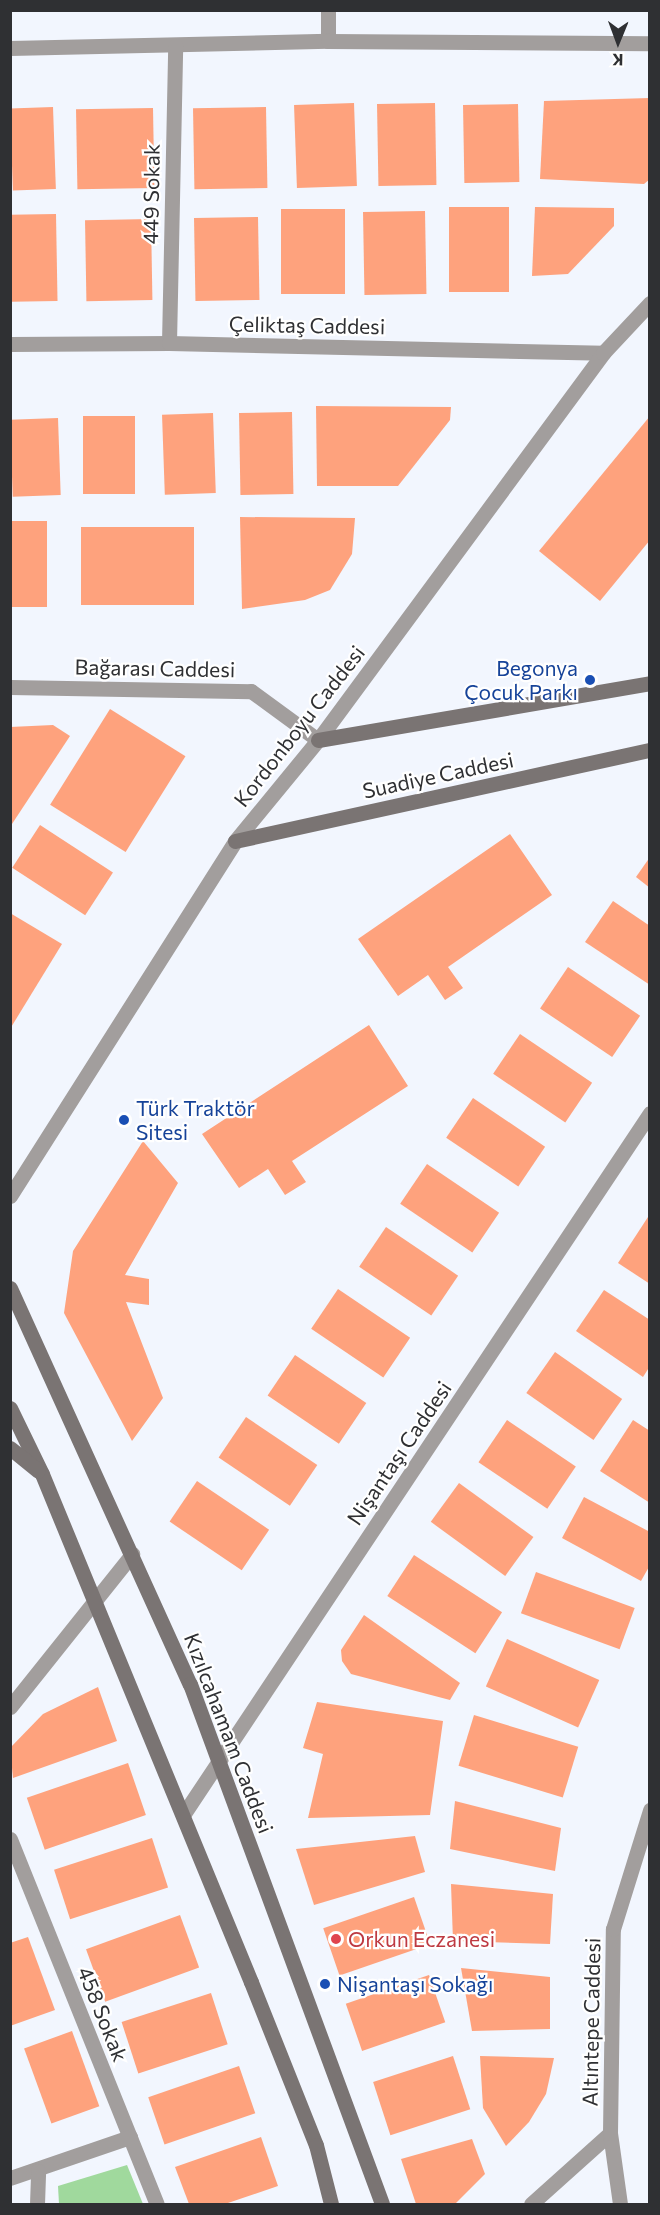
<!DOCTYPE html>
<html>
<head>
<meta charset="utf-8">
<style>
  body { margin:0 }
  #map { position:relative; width:660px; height:2215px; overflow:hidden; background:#f2f6fe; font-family:Commissioner,sans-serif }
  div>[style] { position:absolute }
  .green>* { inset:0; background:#a0d99d }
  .building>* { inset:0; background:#fea27d; transform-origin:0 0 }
  .street>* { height:15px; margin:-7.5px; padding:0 7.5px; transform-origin:7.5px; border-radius:7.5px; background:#a29e9d }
  .secondary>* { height:15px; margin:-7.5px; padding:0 7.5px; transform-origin:7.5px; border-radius:7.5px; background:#7a7473 }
  .dots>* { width:16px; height:16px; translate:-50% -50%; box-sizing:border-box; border:3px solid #fff; border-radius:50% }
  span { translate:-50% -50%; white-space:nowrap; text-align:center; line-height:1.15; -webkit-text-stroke:4.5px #fff; paint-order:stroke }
  .street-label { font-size:21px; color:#2f3033 }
  .transit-label { font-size:21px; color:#164399 }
  .right { translate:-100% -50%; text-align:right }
  .left { translate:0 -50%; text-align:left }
  .health-label { font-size:21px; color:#be3a42 }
  .frame { position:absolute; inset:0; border:12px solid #2f3033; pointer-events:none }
  .north { position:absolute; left:588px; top:12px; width:60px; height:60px; -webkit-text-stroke:4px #fff; paint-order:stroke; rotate:181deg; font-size:16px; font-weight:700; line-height:24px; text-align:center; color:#2f3033 }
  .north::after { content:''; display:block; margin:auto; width:21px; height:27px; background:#2f3033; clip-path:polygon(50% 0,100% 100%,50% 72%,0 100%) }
</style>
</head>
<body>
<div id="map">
  <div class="green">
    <i style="clip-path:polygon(127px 2165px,143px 2204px,59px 2204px,58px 2186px)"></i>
  </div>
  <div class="building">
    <i style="clip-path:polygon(650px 98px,650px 179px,644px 184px,540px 179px,544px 101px)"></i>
    <i style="left:354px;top:103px;width:83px;height:60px;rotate:88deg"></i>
    <i style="left:435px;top:103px;width:82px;height:58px;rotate:89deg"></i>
    <i style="left:518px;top:104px;width:78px;height:55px;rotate:89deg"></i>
    <i style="left:53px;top:107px;width:82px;height:43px;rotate:88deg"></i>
    <i style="left:266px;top:107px;width:81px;height:73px;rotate:89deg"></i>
    <i style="left:153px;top:108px;width:80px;height:77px;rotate:89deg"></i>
    <i style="left:509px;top:207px;width:85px;height:60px;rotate:90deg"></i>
    <i style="clip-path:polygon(535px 207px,614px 208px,614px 226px,568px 274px,532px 276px)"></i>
    <i style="left:281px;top:209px;width:64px;height:85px"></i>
    <i style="left:425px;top:211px;width:83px;height:62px;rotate:89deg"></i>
    <i style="left:56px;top:214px;width:87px;height:46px;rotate:89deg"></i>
    <i style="left:258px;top:217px;width:83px;height:64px;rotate:89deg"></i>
    <i style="left:151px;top:219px;width:81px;height:66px;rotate:89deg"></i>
    <i style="clip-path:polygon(316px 406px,451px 407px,450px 420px,398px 486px,317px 486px)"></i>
    <i style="left:292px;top:412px;width:82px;height:53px;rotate:89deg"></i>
    <i style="left:213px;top:413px;width:80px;height:51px;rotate:88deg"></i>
    <i style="left:83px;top:416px;width:52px;height:78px"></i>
    <i style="clip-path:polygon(650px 416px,650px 540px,600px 601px,539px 551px)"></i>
    <i style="left:58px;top:418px;width:77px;height:48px;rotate:88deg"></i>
    <i style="clip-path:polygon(240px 517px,355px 518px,352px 554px,330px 590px,305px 600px,242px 609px)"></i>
    <i style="left:10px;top:521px;width:37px;height:86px"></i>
    <i style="left:194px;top:527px;width:78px;height:113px;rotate:90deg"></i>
    <i style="left:110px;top:709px;width:89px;height:113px;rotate:32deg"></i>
    <i style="clip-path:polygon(53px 725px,70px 736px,10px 827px,10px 727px)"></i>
    <i style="left:40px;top:825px;width:87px;height:51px;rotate:33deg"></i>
    <i style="clip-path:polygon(510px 834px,552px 895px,448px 967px,463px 988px,445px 1000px,428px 975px,398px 996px,358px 939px)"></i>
    <i style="clip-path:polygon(650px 857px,650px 888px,636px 877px)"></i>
    <i style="clip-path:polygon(613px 901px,650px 926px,650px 985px,585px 942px)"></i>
    <i style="clip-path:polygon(10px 913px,62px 944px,10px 1029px)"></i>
    <i style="left:568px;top:967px;width:87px;height:50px;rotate:34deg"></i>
    <i style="clip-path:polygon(369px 1025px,408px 1086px,292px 1161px,306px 1182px,285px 1195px,268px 1169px,239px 1188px,202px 1134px)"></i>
    <i style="left:520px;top:1034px;width:87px;height:48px;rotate:34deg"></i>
    <i style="left:473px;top:1098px;width:87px;height:48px;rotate:34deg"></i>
    <i style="clip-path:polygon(143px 1141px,178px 1183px,125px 1275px,149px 1279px,149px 1305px,126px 1302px,163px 1398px,132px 1441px,64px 1313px,73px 1251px)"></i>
    <i style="left:427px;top:1164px;width:87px;height:48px;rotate:34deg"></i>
    <i style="clip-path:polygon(648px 1217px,650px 1218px,650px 1284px,618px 1263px)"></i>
    <i style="left:386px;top:1227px;width:87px;height:48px;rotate:34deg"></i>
    <i style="left:338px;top:1289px;width:87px;height:48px;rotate:34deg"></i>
    <i style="clip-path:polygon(604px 1290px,650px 1320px,650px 1366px,643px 1377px,576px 1331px)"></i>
    <i style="left:555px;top:1352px;width:82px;height:50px;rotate:35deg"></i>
    <i style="left:295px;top:1355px;width:86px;height:49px;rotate:34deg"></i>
    <i style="left:246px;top:1417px;width:86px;height:49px;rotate:34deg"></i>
    <i style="left:507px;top:1420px;width:83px;height:51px;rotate:34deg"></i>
    <i style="clip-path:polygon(633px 1420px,650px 1431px,650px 1503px,600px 1471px)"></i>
    <i style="left:197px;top:1481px;width:87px;height:49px;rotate:34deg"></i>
    <i style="left:459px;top:1483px;width:92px;height:48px;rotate:36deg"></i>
    <i style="clip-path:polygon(584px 1497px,650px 1532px,650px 1565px,641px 1581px,562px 1538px)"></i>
    <i style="left:414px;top:1555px;width:105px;height:49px;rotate:33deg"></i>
    <i style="left:536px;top:1572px;width:105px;height:44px;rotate:20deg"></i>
    <i style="clip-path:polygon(364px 1615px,460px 1683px,450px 1700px,351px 1674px,342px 1661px,341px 1650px)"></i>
    <i style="left:507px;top:1639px;width:101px;height:52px;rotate:24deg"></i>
    <i style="clip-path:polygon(98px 1687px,117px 1741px,13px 1778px,10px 1748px,43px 1714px)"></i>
    <i style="clip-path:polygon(317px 1702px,443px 1721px,430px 1815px,308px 1818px,323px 1754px,303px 1748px)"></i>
    <i style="left:474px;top:1715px;width:109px;height:53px;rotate:17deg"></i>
    <i style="left:128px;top:1763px;width:55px;height:107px;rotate:71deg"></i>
    <i style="clip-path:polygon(455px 1801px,561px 1828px,555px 1871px,450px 1849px)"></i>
    <i style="clip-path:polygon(415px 1836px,425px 1872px,314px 1905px,296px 1849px)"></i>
    <i style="left:152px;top:1838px;width:52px;height:103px;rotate:72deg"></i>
    <i style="clip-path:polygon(451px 1884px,553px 1894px,550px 1944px,453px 1941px)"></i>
    <i style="left:414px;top:1897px;width:50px;height:96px;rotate:71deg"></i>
    <i style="left:180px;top:1915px;width:56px;height:100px;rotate:70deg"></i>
    <i style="clip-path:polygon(28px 1937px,55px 2010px,10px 2026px,10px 1943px)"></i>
    <i style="clip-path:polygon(461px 1968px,550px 1977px,550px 2029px,472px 2031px)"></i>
    <i style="left:429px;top:1975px;width:50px;height:88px;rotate:71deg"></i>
    <i style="left:211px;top:1993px;width:54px;height:94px;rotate:72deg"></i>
    <i style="left:72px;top:2031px;width:80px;height:51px;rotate:70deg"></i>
    <i style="left:453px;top:2056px;width:56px;height:84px;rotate:72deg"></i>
    <i style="clip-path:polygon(480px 2056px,554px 2058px,546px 2094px,529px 2122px,506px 2146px,483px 2108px)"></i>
    <i style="left:239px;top:2066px;width:50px;height:96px;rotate:71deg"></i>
    <i style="clip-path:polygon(261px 2137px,278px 2186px,225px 2204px,189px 2204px,175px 2167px)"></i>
    <i style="clip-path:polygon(472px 2139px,485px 2174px,455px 2204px,416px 2204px,401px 2159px)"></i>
  </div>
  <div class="street">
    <i style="left:328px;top:41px;width:31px;rotate:-90deg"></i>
    <i style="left:10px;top:48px;width:318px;rotate:-1.3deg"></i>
    <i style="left:328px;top:41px;width:322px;rotate:0.4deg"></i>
    <i style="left:169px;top:343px;width:297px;rotate:-88.8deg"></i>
    <i style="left:10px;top:344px;width:159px;rotate:-0.4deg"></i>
    <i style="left:169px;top:343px;width:434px;rotate:1.3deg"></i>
    <i style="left:10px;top:687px;width:241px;rotate:1deg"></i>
    <i style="left:251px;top:691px;width:83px;rotate:36.2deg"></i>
    <i style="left:10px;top:1196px;width:420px;rotate:-57.6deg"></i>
    <i style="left:235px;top:841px;width:131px;rotate:-50.6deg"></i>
    <i style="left:318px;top:740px;width:481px;rotate:-53.6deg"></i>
    <i style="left:603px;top:353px;width:69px;rotate:-46.8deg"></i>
    <i style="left:10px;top:1707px;width:196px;rotate:-51.4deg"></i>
    <i style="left:183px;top:1815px;width:843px;rotate:-56.37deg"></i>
    <i style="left:10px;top:1839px;width:393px;rotate:68.1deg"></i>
    <i style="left:10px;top:2178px;width:127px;rotate:-18.9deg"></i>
    <i style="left:37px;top:2204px;width:33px;rotate:-88deg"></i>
    <i style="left:531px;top:2204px;width:106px;rotate:-41.9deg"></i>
    <i style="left:620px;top:2204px;width:72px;rotate:-98deg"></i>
    <i style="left:610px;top:2133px;width:204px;rotate:-89.2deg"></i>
    <i style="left:613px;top:1929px;width:125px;rotate:-72.7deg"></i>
  </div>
  <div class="secondary">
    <i style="left:318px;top:740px;width:337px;rotate:-9.7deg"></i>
    <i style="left:235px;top:841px;width:425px;rotate:-12.4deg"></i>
    <i style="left:10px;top:1288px;width:435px;rotate:65.6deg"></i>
    <i style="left:190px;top:1684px;width:554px;rotate:69.73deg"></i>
    <i style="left:10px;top:1408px;width:73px;rotate:64.1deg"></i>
    <i style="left:42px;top:1474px;width:549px;rotate:67.64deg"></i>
    <i style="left:251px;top:1982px;width:175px;rotate:68.3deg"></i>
    <i style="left:316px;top:2145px;width:61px;rotate:75.7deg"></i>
    <i style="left:10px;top:1448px;width:36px;rotate:39deg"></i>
  </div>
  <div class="dots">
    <i style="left:590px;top:680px;background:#1a4fb4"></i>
    <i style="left:124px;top:1120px;background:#1a4fb4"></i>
    <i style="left:336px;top:1939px;background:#e0444e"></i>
    <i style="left:325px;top:1984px;background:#1a4fb4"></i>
  </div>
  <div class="street-label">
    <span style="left:151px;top:194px;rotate:-89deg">449 Sokak</span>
    <span style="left:307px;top:325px;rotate:1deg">Çeliktaş Caddesi</span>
    <span style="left:155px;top:668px;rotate:1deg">Bağarası Caddesi</span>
    <span style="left:299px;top:726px;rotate:-52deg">Kordonboyu Caddesi</span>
    <span style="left:438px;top:775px;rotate:-12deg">Suadiye Caddesi</span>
    <span style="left:399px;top:1453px;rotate:-56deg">Nişantaşı Caddesi</span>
    <span style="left:229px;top:1733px;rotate:69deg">Kızılcahamam Caddesi</span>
    <span style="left:103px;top:2014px;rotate:68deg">458 Sokak</span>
    <span style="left:591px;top:2022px;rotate:-89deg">Altıntepe Caddesi</span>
  </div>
  <div class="transit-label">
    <span class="right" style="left:578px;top:680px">Begonya<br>Çocuk Parkı</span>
    <span class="left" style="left:136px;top:1120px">Türk Traktör<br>Sitesi</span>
    <span class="left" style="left:337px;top:1984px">Nişantaşı Sokağı</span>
  </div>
  <div class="health-label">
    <span class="left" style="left:348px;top:1939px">Orkun Eczanesi</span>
  </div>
  <div class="frame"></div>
  <div class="north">K</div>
</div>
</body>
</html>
